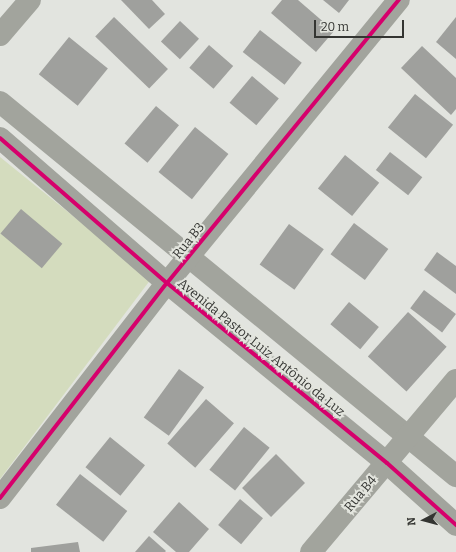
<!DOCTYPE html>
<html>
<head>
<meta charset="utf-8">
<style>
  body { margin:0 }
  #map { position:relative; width:456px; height:552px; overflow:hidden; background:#e2e4df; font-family:Bitter,serif }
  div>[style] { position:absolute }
  .green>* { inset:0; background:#d4dcbe }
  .building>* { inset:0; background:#9fa09d; transform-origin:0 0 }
  .minor>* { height:22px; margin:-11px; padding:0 11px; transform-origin:11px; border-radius:11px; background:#a2a49d }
  .cycleway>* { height:4px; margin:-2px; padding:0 2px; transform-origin:2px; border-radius:2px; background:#d6006c }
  span { translate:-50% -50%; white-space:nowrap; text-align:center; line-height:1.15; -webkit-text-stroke:4px #e3e5de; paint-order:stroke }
  .street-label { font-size:13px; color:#343532 }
  .north { position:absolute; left:404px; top:500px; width:40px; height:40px; -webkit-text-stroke:3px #e3e5de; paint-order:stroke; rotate:264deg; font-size:11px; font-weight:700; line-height:16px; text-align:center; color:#343532 }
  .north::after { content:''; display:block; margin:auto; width:14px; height:18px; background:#343532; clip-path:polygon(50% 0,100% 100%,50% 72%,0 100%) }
  .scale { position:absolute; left:314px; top:20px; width:90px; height:18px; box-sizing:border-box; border:2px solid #343532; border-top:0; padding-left:5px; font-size:12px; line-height:14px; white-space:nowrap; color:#343532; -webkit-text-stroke:3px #e3e5de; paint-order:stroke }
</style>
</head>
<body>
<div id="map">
  <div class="green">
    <i style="clip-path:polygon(0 157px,151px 279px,0 479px)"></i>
  </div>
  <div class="building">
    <i style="clip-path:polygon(121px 0,152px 0,165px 14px,149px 29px)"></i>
    <i style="clip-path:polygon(282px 0,298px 0,334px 31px,316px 52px,271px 13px)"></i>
    <i style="clip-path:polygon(323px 0,349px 0,339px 13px)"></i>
    <i style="left:114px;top:17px;width:75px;height:27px;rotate:44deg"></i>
    <i style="clip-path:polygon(456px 17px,456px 59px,436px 42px)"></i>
    <i style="left:180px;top:21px;width:26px;height:28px;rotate:43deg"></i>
    <i style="left:260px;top:30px;width:53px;height:28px;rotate:38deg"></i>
    <i style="left:69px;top:37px;width:50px;height:48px;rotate:39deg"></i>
    <i style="left:209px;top:45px;width:32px;height:30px;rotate:41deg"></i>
    <i style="clip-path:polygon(422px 46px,456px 78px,456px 109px,451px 115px,401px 68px)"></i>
    <i style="left:252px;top:76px;width:35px;height:35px;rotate:40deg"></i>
    <i style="left:415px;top:94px;width:49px;height:43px;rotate:39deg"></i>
    <i style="left:156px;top:106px;width:30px;height:49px;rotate:40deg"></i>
    <i style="left:195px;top:127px;width:43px;height:58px;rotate:39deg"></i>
    <i style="left:390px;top:152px;width:41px;height:23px;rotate:38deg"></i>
    <i style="left:345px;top:155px;width:44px;height:43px;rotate:39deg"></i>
    <i style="left:21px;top:209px;width:54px;height:32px;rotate:40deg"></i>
    <i style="left:354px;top:223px;width:43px;height:39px;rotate:37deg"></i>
    <i style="left:289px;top:224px;width:43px;height:50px;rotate:36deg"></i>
    <i style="clip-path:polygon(437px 252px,456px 266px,456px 294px,424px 270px)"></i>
    <i style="left:424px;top:290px;width:40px;height:23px;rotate:37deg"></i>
    <i style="left:349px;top:302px;width:39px;height:29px;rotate:40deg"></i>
    <i style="left:408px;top:312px;width:52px;height:60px;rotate:42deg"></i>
    <i style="left:179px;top:369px;width:31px;height:60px;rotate:36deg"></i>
    <i style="left:206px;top:399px;width:37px;height:59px;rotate:41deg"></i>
    <i style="left:244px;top:427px;width:33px;height:55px;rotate:39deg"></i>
    <i style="left:110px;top:437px;width:45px;height:39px;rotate:39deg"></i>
    <i style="left:276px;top:454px;width:41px;height:48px;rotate:45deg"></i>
    <i style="left:80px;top:474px;width:60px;height:39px;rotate:38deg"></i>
    <i style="left:240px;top:499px;width:30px;height:34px;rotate:40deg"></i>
    <i style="clip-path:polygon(179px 502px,209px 529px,189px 552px,176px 552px,153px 532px)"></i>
    <i style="clip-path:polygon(149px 536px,166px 551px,165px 552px,135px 552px)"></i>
    <i style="clip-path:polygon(78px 542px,80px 552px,31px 552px,31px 548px)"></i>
  </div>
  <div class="minor">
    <i style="left:0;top:35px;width:46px;rotate:-49.4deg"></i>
    <i style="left:0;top:102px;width:590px;rotate:39.36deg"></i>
    <i style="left:0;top:138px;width:221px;rotate:41deg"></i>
    <i style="left:167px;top:283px;width:284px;rotate:39.3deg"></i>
    <i style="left:387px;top:463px;width:93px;rotate:41.9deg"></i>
    <i style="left:0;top:498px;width:272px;rotate:-52.2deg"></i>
    <i style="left:167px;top:283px;width:366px;rotate:-50.7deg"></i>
    <i style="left:311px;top:552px;width:225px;rotate:-49.9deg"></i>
  </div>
  <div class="cycleway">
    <i style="left:0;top:138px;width:221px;rotate:41deg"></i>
    <i style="left:167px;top:283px;width:284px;rotate:39.3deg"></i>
    <i style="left:387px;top:463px;width:93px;rotate:41.9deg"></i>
    <i style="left:0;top:498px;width:272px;rotate:-52.2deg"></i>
    <i style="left:167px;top:283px;width:366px;rotate:-50.7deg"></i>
  </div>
  <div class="street-label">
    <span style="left:189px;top:241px;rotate:-51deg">Rua B3</span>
    <span style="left:261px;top:348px;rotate:39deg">Avenida Pastor Luiz Antônio da Luz</span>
    <span style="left:361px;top:494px;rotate:-50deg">Rua B4</span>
  </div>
  <div class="north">N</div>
  <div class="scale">20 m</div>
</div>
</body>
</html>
